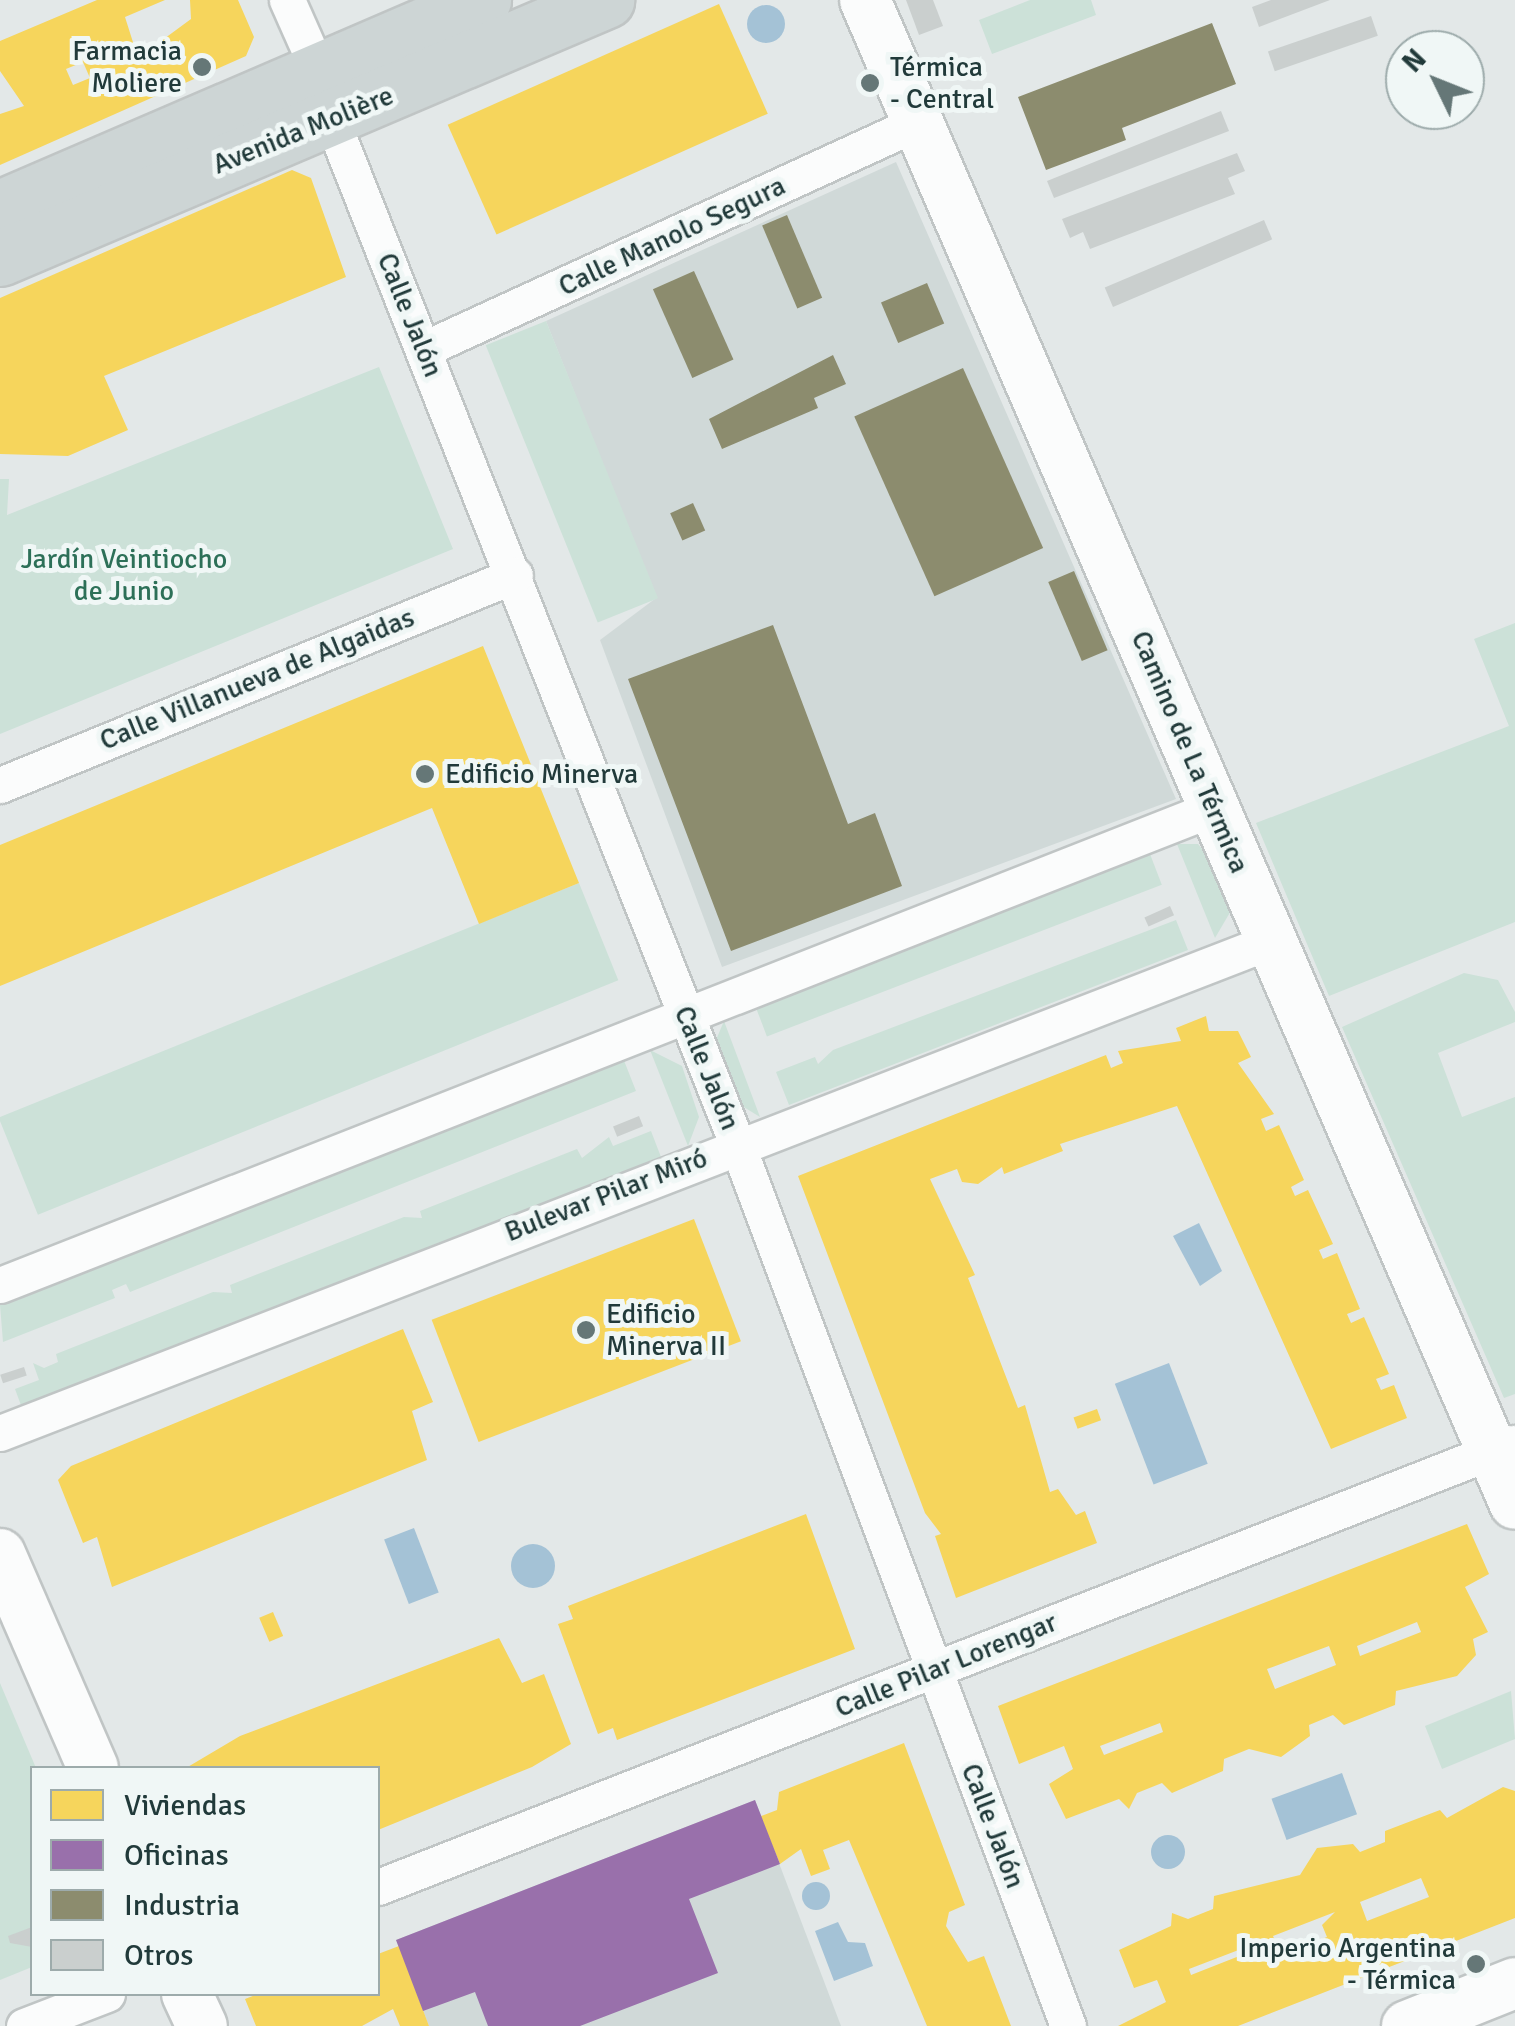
<!DOCTYPE html>
<html>
<head>
<meta charset="utf-8">
<style>
  body { margin:0 }
  #map { position:relative; width:1515px; height:2026px; overflow:hidden; background:#e3e8e8; font-family:Signika,sans-serif }
  div>[style] { position:absolute }
  .built>* { inset:0; background:#d0d9d8 }
  .green>* { inset:0; background:#cce1d8; transform-origin:0 0 }
  .water>* { inset:0; background:#a4c2d6; transform-origin:0 0 }
  .round { border-radius:50% }
  .homes>* { inset:0; background:#f6d55c; transform-origin:0 0 }
  .offices>* { inset:0; background:#9970ab }
  .industry>* { inset:0; background:#8c8c6e; transform-origin:0 0 }
  .building>* { inset:0; background:#cacfce; transform-origin:0 0 }
  .roads { filter:drop-shadow(2px 0 #c0c5c5) drop-shadow(-2px 0 #c0c5c5) drop-shadow(0 2px #c0c5c5) drop-shadow(0 -2px #c0c5c5) }
  .street>* { height:35px; margin:-17.5px; padding:0 17.5px; transform-origin:17.5px; border-radius:17.5px; background:#fbfcfc }
  .secondary>* { height:50px; margin:-25px; padding:0 25px; transform-origin:25px; border-radius:25px; background:#fbfcfc }
  .primary>* { height:55px; margin:-27.5px; padding:0 27.5px; transform-origin:27.5px; border-radius:27.5px; background:#cdd5d5 }
  .dots>* { width:28px; height:28px; translate:-50% -50%; box-sizing:border-box; border:5px solid #f0f7f6; border-radius:50% }
  span { translate:-50% -50%; white-space:nowrap; text-align:center; line-height:1.15; -webkit-text-stroke:10px #f0f7f6; paint-order:stroke }
  .poi-label { font-size:28px; color:#213a3a }
  .right { translate:-100% -50%; text-align:right }
  .left { translate:0 -50%; text-align:left }
  .street-label { font-size:28px; color:#213a3a }
  .park-label { font-size:28px; color:#2d7058 }
  .legend { position:absolute; left:30px; top:1766px; width:350px; height:230px; box-sizing:border-box; background:#f0f7f6; border:2px solid #9dabab; margin:0; padding:12px 18px; list-style:none; font-size:30px; color:#213a3a }
  .legend li { display:flex; align-items:center; gap:20px; height:50px }
  .legend b { width:50px; border:2px solid #9dabab }
  .north { position:absolute; left:1385px; top:30px; width:100px; height:100px; box-sizing:border-box; background:#f0f7f6; border:2px solid #9dabab; border-radius:50%; rotate:313deg; font-size:28px; font-weight:700; line-height:40px; text-align:center; color:#213a3a }
  .north::after { content:''; display:block; margin:auto; width:35px; height:45px; background:#657777; clip-path:polygon(50% 0,100% 100%,50% 72%,0 100%) }
</style>
</head>
<body>
<div id="map">
  <div class="built">
    <i style="clip-path:polygon(896px 162px,1176px 799px,722px 967px,600px 640px,656px 598px,546px 321px)"></i>
    <i style="clip-path:polygon(755px 1800px,841px 2026px,429px 2026px,396px 1940px)"></i>
  </div>
  <div class="green">
    <i style="clip-path:polygon(1030px 0,1091px 0,1096px 15px,992px 54px,979px 20px)"></i>
    <i style="left:546px;top:321px;width:299px;height:65px;rotate:68deg"></i>
    <i style="clip-path:polygon(379px 367px,453px 549px,0 734px,0 479px,9px 479px,7px 515px)"></i>
    <i style="clip-path:polygon(1515px 623px,1515px 922px,1329px 996px,1256px 823px,1509px 726px,1474px 639px)"></i>
    <i style="clip-path:polygon(1177px 844px,1198px 844px,1208px 856px,1232px 909px,1215px 938px)"></i>
    <i style="left:1150px;top:854px;width:33px;height:423px;rotate:69deg"></i>
    <i style="left:579px;top:883px;width:105px;height:626px;rotate:68deg"></i>
    <i style="clip-path:polygon(1176px 920px,1188px 950px,789px 1105px,776px 1072px,815px 1057px,818px 1064px,833px 1050px)"></i>
    <i style="clip-path:polygon(1464px 973px,1498px 980px,1515px 1012px,1515px 1022px,1438px 1053px,1462px 1117px,1515px 1097px,1515px 1394px,1504px 1398px,1342px 1027px)"></i>
    <i style="clip-path:polygon(724px 1021px,760px 1117px,734px 1101px,713px 1047px)"></i>
    <i style="clip-path:polygon(650px 1050px,682px 1066px,699px 1117px,688px 1146px)"></i>
    <i style="clip-path:polygon(623px 1058px,636px 1091px,130px 1292px,126px 1284px,112px 1290px,115px 1298px,3px 1342px,0 1305px)"></i>
    <i style="clip-path:polygon(651px 1131px,661px 1157px,22px 1408px,15px 1389px,39px 1380px,33px 1363px,44px 1368px,58px 1362px,56px 1354px,213px 1292px,232px 1293px,230px 1285px,404px 1217px,422px 1218px,420px 1211px,577px 1149px,582px 1158px,609px 1137px,613px 1146px)"></i>
    <i style="clip-path:polygon(0 1683px,36px 1768px,32px 1967px,0 1980px)"></i>
    <i style="clip-path:polygon(1511px 1691px,1515px 1739px,1442px 1769px,1425px 1726px)"></i>
  </div>
  <div class="water">
    <i class="round" style="left:747px;top:5px;width:38px;height:38px"></i>
    <i style="clip-path:polygon(1199px 1223px,1222px 1271px,1200px 1286px,1173px 1236px)"></i>
    <i style="left:1169px;top:1363px;width:108px;height:58px;rotate:69deg"></i>
    <i style="left:414px;top:1528px;width:69px;height:32px;rotate:69deg"></i>
    <i class="round" style="left:511px;top:1544px;width:44px;height:44px"></i>
    <i style="left:1342px;top:1773px;width:44px;height:75px;rotate:70deg"></i>
    <i class="round" style="left:1151px;top:1835px;width:34px;height:34px"></i>
    <i class="round" style="left:802px;top:1882px;width:28px;height:28px"></i>
    <i style="clip-path:polygon(838px 1922px,848px 1942px,865px 1943px,873px 1966px,834px 1981px,815px 1931px)"></i>
  </div>
  <div class="homes">
    <i style="clip-path:polygon(evenodd,97px 0,165px 0,125px 17px,138px 58px,191px 19px,190px 0,238px 0,254px 37px,246px 56px,0 165px,0 114px,24px 106px,0 71px,0 41px,97px 0,83px 62px,90px 78px,73px 85px,66px 69px,83px 62px)"></i>
    <i style="left:719px;top:4px;width:120px;height:297px;rotate:66deg"></i>
    <i style="clip-path:polygon(292px 170px,311px 178px,346px 277px,104px 376px,128px 430px,68px 456px,0 454px,0 298px)"></i>
    <i style="clip-path:polygon(483px 646px,579px 883px,479px 924px,432px 808px,0 986px,0 845px)"></i>
    <i style="clip-path:polygon(1206px 1016px,1209px 1031px,1238px 1031px,1251px 1057px,1238px 1063px,1274px 1114px,1261px 1119px,1266px 1131px,1279px 1125px,1304px 1180px,1291px 1187px,1295px 1196px,1308px 1190px,1333px 1244px,1319px 1250px,1323px 1259px,1337px 1253px,1360px 1309px,1347px 1314px,1351px 1323px,1364px 1317px,1389px 1374px,1376px 1379px,1381px 1390px,1394px 1385px,1407px 1418px,1331px 1449px,1177px 1106px,1060px 1144px,1063px 1151px,1004px 1174px,1002px 1167px,978px 1184px,962px 1182px,957px 1169px,930px 1179px,975px 1275px,968px 1278px,1018px 1408px,1025px 1405px,1050px 1492px,1058px 1489px,1076px 1515px,1085px 1511px,1097px 1543px,956px 1598px,935px 1536px,941px 1534px,925px 1513px,798px 1176px,1106px 1055px,1111px 1068px,1123px 1063px,1118px 1051px,1181px 1041px,1176px 1028px)"></i>
    <i style="left:694px;top:1219px;width:131px;height:281px;rotate:69deg"></i>
    <i style="clip-path:polygon(403px 1329px,433px 1402px,412px 1411px,427px 1460px,112px 1587px,97px 1537px,83px 1543px,58px 1480px,71px 1466px)"></i>
    <i style="left:1097px;top:1409px;width:12px;height:25px;rotate:70deg"></i>
    <i style="clip-path:polygon(806px 1514px,855px 1649px,617px 1740px,613px 1728px,598px 1734px,558px 1624px,573px 1619px,568px 1606px)"></i>
    <i style="clip-path:polygon(evenodd,1467px 1524px,1489px 1574px,1465px 1587px,1488px 1632px,1473px 1639px,1476px 1655px,1457px 1676px,1396px 1691px,1395px 1705px,1344px 1725px,1333px 1715px,1309px 1725px,1310px 1736px,1281px 1757px,1249px 1749px,1224px 1759px,1223px 1771px,1172px 1793px,1162px 1783px,1137px 1793px,1129px 1809px,1119px 1799px,1066px 1819px,1049px 1784px,1073px 1769px,1064px 1746px,1019px 1764px,998px 1706px,1467px 1524px,1417px 1622px,1421px 1632px,1360px 1656px,1357px 1646px,1417px 1622px,1467px 1524px,1329px 1646px,1336px 1665px,1275px 1689px,1267px 1669px,1329px 1646px,1467px 1524px,1160px 1723px,1163px 1732px,1104px 1755px,1100px 1746px,1160px 1723px)"></i>
    <i style="left:273px;top:1612px;width:26px;height:15px;rotate:67deg"></i>
    <i style="clip-path:polygon(499px 1638px,522px 1683px,544px 1674px,571px 1744px,532px 1767px,378px 1830px,378px 1768px,186px 1768px,240px 1736px)"></i>
    <i style="clip-path:polygon(904px 1743px,965px 1905px,949px 1912px,946px 1926px,968px 1962px,984px 1956px,1011px 2026px,927px 2026px,849px 1840px,823px 1850px,830px 1869px,811px 1876px,801px 1849px,780px 1864px,766px 1830px,761px 1816px,777px 1810px,779px 1792px)"></i>
    <i style="clip-path:polygon(evenodd,1503px 1787px,1515px 1791px,1515px 1918px,1238px 2026px,1118px 2026px,1166px 2002px,1157px 1980px,1134px 1988px,1119px 1950px,1171px 1926px,1172px 1913px,1188px 1919px,1213px 1909px,1214px 1896px,1300px 1875px,1317px 1848px,1353px 1844px,1360px 1852px,1385px 1842px,1385px 1831px,1440px 1810px,1447px 1818px,1503px 1787px,1421px 1878px,1429px 1897px,1367px 1921px,1360px 1902px,1421px 1878px,1503px 1787px,1335px 1912px,1322px 1925px,1327px 1937px,1281px 1955px,1273px 1936px,1335px 1912px,1503px 1787px,1249px 1946px,1252px 1951px,1191px 1975px,1189px 1969px,1249px 1946px)"></i>
    <i style="clip-path:polygon(399px 1946px,429px 2026px,400px 2026px,393px 2009px,362px 2026px,256px 2026px,245px 1999px,258px 1994px,378px 1994px,378px 1954px)"></i>
  </div>
  <div class="offices">
    <i style="clip-path:polygon(755px 1800px,780px 1864px,689px 1899px,718px 1973px,580px 2026px,488px 2026px,475px 1992px,423px 2011px,396px 1940px)"></i>
  </div>
  <div class="industry">
    <i style="clip-path:polygon(1212px 23px,1236px 84px,1122px 128px,1126px 140px,1046px 170px,1018px 97px)"></i>
    <i style="left:787px;top:215px;width:90px;height:27px;rotate:67deg"></i>
    <i style="left:694px;top:271px;width:97px;height:45px;rotate:66deg"></i>
    <i style="left:927px;top:283px;width:44px;height:50px;rotate:67deg"></i>
    <i style="clip-path:polygon(833px 355px,846px 384px,814px 398px,818px 408px,722px 449px,709px 419px)"></i>
    <i style="left:963px;top:368px;width:197px;height:119px;rotate:66deg"></i>
    <i style="left:693px;top:503px;width:30px;height:25px;rotate:66deg"></i>
    <i style="left:1074px;top:571px;width:86px;height:28px;rotate:67deg"></i>
    <i style="clip-path:polygon(773px 625px,848px 824px,875px 813px,902px 886px,731px 951px,628px 679px)"></i>
  </div>
  <div class="building">
    <i style="clip-path:polygon(906px 0,933px 0,943px 26px,919px 35px)"></i>
    <i style="clip-path:polygon(1271px 0,1330px 0,1259px 27px,1252px 7px)"></i>
    <i style="left:1371px;top:16px;width:21px;height:109px;rotate:71deg"></i>
    <i style="clip-path:polygon(1221px 111px,1229px 131px,1054px 198px,1047px 181px)"></i>
    <i style="clip-path:polygon(1237px 153px,1245px 171px,1228px 178px,1235px 194px,1090px 249px,1083px 232px,1070px 238px,1062px 219px)"></i>
    <i style="left:1264px;top:220px;width:21px;height:173px;rotate:67deg"></i>
    <i style="left:1170px;top:906px;width:10px;height:28px;rotate:66deg"></i>
    <i style="left:639px;top:1116px;width:11px;height:28px;rotate:68deg"></i>
    <i style="left:24px;top:1367px;width:9px;height:25px;rotate:72deg"></i>
    <i style="clip-path:polygon(32px 1927px,32px 1947px,10px 1943px,8px 1936px)"></i>
  </div>
  <div class="roads">
    <div class="street">
      <i style="left:287px;top:0;width:77px;rotate:66.1deg"></i>
      <i style="left:330px;top:116px;width:1106px;rotate:68.4deg"></i>
      <i style="left:737px;top:1144px;width:942px;rotate:69.43deg"></i>
      <i style="left:424px;top:349px;width:545px;rotate:-24.64deg"></i>
      <i style="left:0;top:785px;width:556px;rotate:-22.18deg"></i>
      <i style="left:0;top:1285px;width:1304px;rotate:-21.45deg"></i>
      <i style="left:0;top:1433px;width:1363px;rotate:-21.16deg"></i>
      <i style="left:378px;top:1887px;width:1219px;rotate:-21.36deg"></i>
      <i style="left:24px;top:2026px;width:89px;rotate:-21.1deg"></i>
    </div>
    <div class="secondary">
      <i style="left:865px;top:0;width:1638px;rotate:66.63deg"></i>
      <i style="left:0;top:1554px;width:233px;rotate:66.5deg"></i>
      <i style="left:187px;top:1994px;width:35px;rotate:65deg"></i>
      <i style="left:1407px;top:2026px;width:116px;rotate:-21.7deg"></i>
    </div>
    <div class="primary">
      <i style="left:0;top:208px;width:526px;rotate:-23.3deg"></i>
      <i style="left:0;top:258px;width:659px;rotate:-23.06deg"></i>
    </div>
  </div>
  <div class="dots">
    <i style="left:202px;top:67px;background:#657777"></i>
    <i style="left:870px;top:83px;background:#657777"></i>
    <i style="left:425px;top:774px;background:#657777"></i>
    <i style="left:586px;top:1330px;background:#657777"></i>
    <i style="left:1476px;top:1964px;background:#657777"></i>
  </div>
  <div class="poi-label">
    <span class="right" style="left:182px;top:67px">Farmacia<br>Moliere</span>
    <span class="left" style="left:890px;top:83px">Térmica<br>- Central</span>
    <span class="left" style="left:445px;top:774px">Edificio Minerva</span>
    <span class="left" style="left:606px;top:1330px">Edificio<br>Minerva II</span>
    <span class="right" style="left:1456px;top:1964px">Imperio Argentina<br>- Térmica</span>
  </div>
  <div class="street-label">
    <span style="left:303px;top:130px;rotate:-22deg">Avenida Molière</span>
    <span style="left:672px;top:236px;rotate:-25deg">Calle Manolo Segura</span>
    <span style="left:410px;top:315px;rotate:68deg">Calle Jalón</span>
    <span style="left:257px;top:679px;rotate:-22deg">Calle Villanueva de Algaidas</span>
    <span style="left:1190px;top:752px;rotate:67deg">Camino de La Térmica</span>
    <span style="left:707px;top:1068px;rotate:68deg">Calle Jalón</span>
    <span style="left:606px;top:1195px;rotate:-21deg">Bulevar Pilar Miró</span>
    <span style="left:946px;top:1665px;rotate:-22deg">Calle Pilar Lorengar</span>
    <span style="left:993px;top:1826px;rotate:69deg">Calle Jalón</span>
  </div>
  <div class="park-label">
    <span style="left:124px;top:575px">Jardín Veintiocho<br>de Junio</span>
  </div>
  <ul class="legend">
  <li><b style="height:28px;background:#f6d55c"></b>Viviendas</li>
  <li><b style="height:28px;background:#9970ab"></b>Oficinas</li>
  <li><b style="height:28px;background:#8c8c6e"></b>Industria</li>
  <li><b style="height:28px;background:#cacfce"></b>Otros</li>
  </ul>
  <div class="north">N</div>
</div>
</body>
</html>
